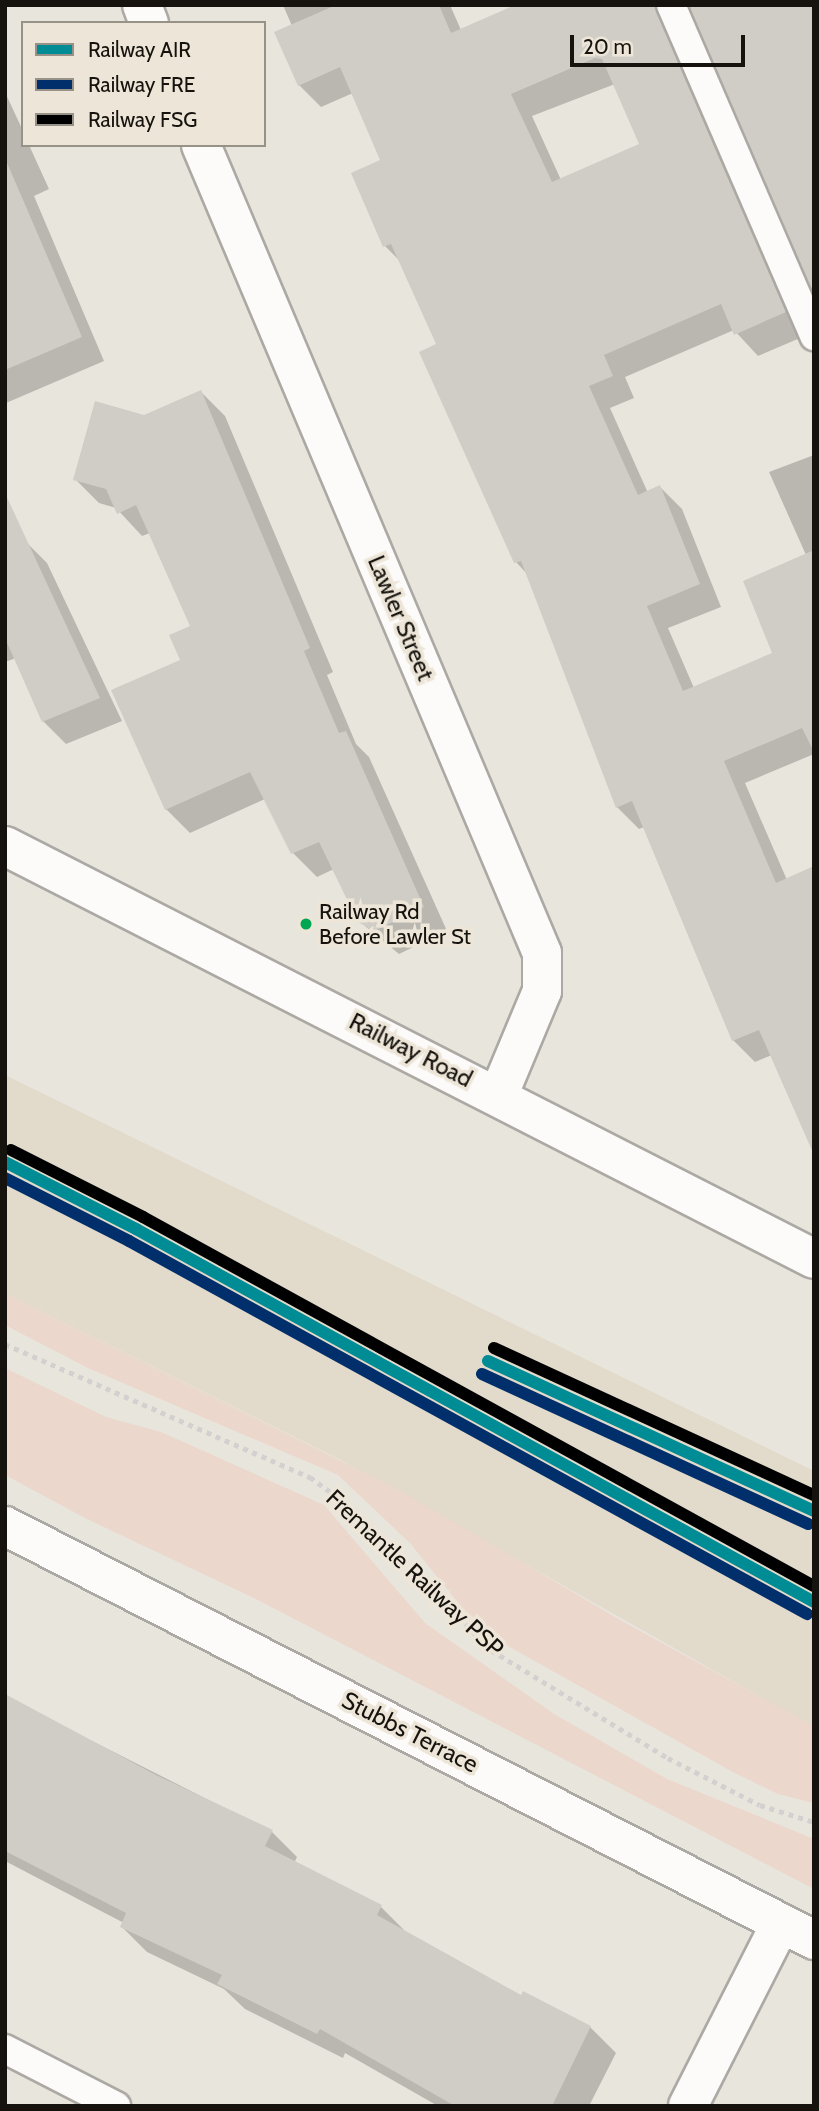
<!DOCTYPE html>
<html>
<head>
<meta charset="utf-8">
<style>
  body { margin:0 }
  #map { position:relative; width:819px; height:2111px; overflow:hidden; background:#e8e5dd; font-family:Cabin,sans-serif }
  div>[style] { position:absolute }
  .built>* { inset:0; background:#e2dacb }
  .green>* { inset:0; background:#ebd7cb }
  .shadow>* { inset:0; background:#0003 }
  .building>* { inset:0; background:#cfcdc6 }
  .path>* { height:4.5px; margin-top:-2.25px; transform-origin:0; background:repeating-linear-gradient(90deg,#d3d1cf 0 5px,transparent 0 10px) }
  .roads { filter:drop-shadow(2px 0 #aca8a3) drop-shadow(-2px 0 #aca8a3) drop-shadow(0 2px #aca8a3) drop-shadow(0 -2px #aca8a3) }
  .lane>* { height:28px; margin:-14px; padding:0 14px; transform-origin:14px; border-radius:14px; background:#fcfbfa }
  .street>* { height:38px; margin:-19px; padding:0 19px; transform-origin:19px; border-radius:19px; background:#fcfbfa }
  .secondary>* { height:38px; margin:-19px; padding:0 19px; transform-origin:19px; border-radius:19px; background:#fcfbfa }
  .primary>* { height:38px; margin:-19px; padding:0 19px; transform-origin:19px; border-radius:19px; background:#fcfbfa }
  .rail-1>* { height:12px; margin:-6px; padding:0 6px; transform-origin:6px; border-radius:6px; background:#008c95 }
  .rail-2>* { height:12px; margin:-6px; padding:0 6px; transform-origin:6px; border-radius:6px; background:#002f6c }
  .rail-3>* { height:12px; margin:-6px; padding:0 6px; transform-origin:6px; border-radius:6px; background:#000 }
  .dots>* { width:19px; height:19px; translate:-50% -50%; box-sizing:border-box; border:4px solid #ede6d8; border-radius:50% }
  span { translate:-50% -50%; white-space:nowrap; text-align:center; line-height:1.15; -webkit-text-stroke:7px #ede6d8; paint-order:stroke }
  .bus-label { font-size:22px; color:#16130f }
  .left { translate:0 -50%; text-align:left }
  .street-label { font-size:24px; color:#16130f }
  .frame { position:absolute; inset:0; border:7px solid #16130f; pointer-events:none }
  .legend { position:absolute; left:21px; top:21px; width:245px; height:126px; box-sizing:border-box; background:#ede6d8; border:2px solid #979288; margin:0; padding:9px 12px; list-style:none; font-size:21px; color:#16130f }
  .legend li { display:flex; align-items:center; gap:14px; height:35px }
  .legend b { width:35px; border:2px solid #979288 }
  .scale { position:absolute; left:570px; top:35px; width:175px; height:32px; box-sizing:border-box; border:4px solid #16130f; border-top:0; padding-left:9px; font-size:21px; line-height:24px; white-space:nowrap; color:#16130f; -webkit-text-stroke:5px #ede6d8; paint-order:stroke }
</style>
</head>
<body>
<div id="map">
  <div class="built">
    <i style="clip-path:polygon(5px 1075px,814px 1471px,814px 1727px,339px 1459px,5px 1293px)"></i>
  </div>
  <div class="green">
    <i style="clip-path:polygon(5px 1293px,397px 1489px,622px 1621px,814px 1726px,814px 1803px,778px 1794px,731px 1771px,481px 1631px,410px 1543px,338px 1475px,88px 1368px,5px 1325px)"></i>
    <i style="clip-path:polygon(5px 1368px,106px 1417px,161px 1432px,324px 1505px,425px 1623px,554px 1714px,667px 1779px,814px 1839px,814px 1889px,254px 1598px,87px 1519px,5px 1475px)"></i>
  </div>
  <div class="shadow">
    <i style="clip-path:polygon(evenodd,283px 5px,450px 5px,461px 30px,519px 5px,814px 5px,688px 11px,807px 335px,758px 356px,734px 330px,625px 377px,634px 398px,610px 408px,648px 493px,660px 487px,682px 509px,721px 607px,668px 628px,694px 688px,774px 653px,806px 555px,769px 472px,814px 455px,814px 754px,745px 783px,787px 880px,772px 1055px,755px 1062px,733px 1040px,644px 827px,639px 829px,617px 807px,528px 575px,516px 562px,438px 345px,402px 263px,385px 246px,383px 161px,353px 93px,321px 107px,299px 85px,292px 26px,283px 5px,615px 84px,642px 144px,561px 180px,532px 116px,615px 84px)"></i>
    <i style="clip-path:polygon(5px 92px,23px 131px,23px 145px,29px 145px,49px 189px,34px 196px,104px 361px,6px 403px)"></i>
    <i style="clip-path:polygon(201px 392px,225px 416px,333px 672px,327px 675px,356px 744px,369px 757px,447px 931px,399px 954px,359px 921px,334px 869px,317px 877px,293px 853px,265px 799px,190px 833px,166px 809px,182px 661px,192px 627px,150px 533px,142px 536px,116px 508px,99px 503px,75px 479px,144px 417px)"></i>
    <i style="clip-path:polygon(24px 540px,47px 563px,122px 721px,66px 744px,43px 721px,16px 658px,5px 662px,5px 547px)"></i>
    <i style="clip-path:polygon(5px 1697px,272px 1832px,297px 1857px,294px 1863px,380px 1906px,406px 1932px,522px 1997px,590px 2027px,616px 2053px,589px 2106px,438px 2106px,345px 2053px,343px 2058px,245px 2009px,224px 1989px,147px 1952px,122px 1927px,124px 1923px,5px 1861px)"></i>
  </div>
  <div class="building">
    <i style="clip-path:polygon(evenodd,336px 5px,439px 5px,451px 33px,515px 5px,655px 5px,786px 312px,734px 335px,721px 304px,604px 355px,613px 376px,589px 386px,638px 495px,660px 485px,700px 584px,647px 606px,683px 691px,772px 653px,743px 581px,814px 550px,814px 752px,802px 728px,724px 761px,776px 883px,814px 866px,814px 1155px,759px 1030px,732px 1041px,632px 801px,616px 808px,521px 561px,514px 563px,419px 352px,436px 344px,391px 244px,383px 247px,351px 173px,380px 160px,340px 67px,298px 86px,274px 32px,336px 5px,595px 58px,602px 59px,639px 144px,552px 182px,511px 94px,595px 58px)"></i>
    <i style="clip-path:polygon(689px 5px,814px 5px,814px 294px)"></i>
    <i style="clip-path:polygon(5px 158px,82px 337px,5px 370px)"></i>
    <i style="clip-path:polygon(201px 390px,310px 648px,304px 651px,339px 733px,346px 731px,424px 907px,374px 931px,358px 922px,319px 842px,291px 854px,250px 772px,165px 810px,111px 690px,180px 660px,169px 635px,190px 626px,136px 505px,117px 514px,106px 489px,73px 480px,95px 401px,144px 415px)"></i>
    <i style="clip-path:polygon(5px 493px,100px 698px,42px 722px,5px 638px)"></i>
    <i style="clip-path:polygon(5px 1694px,156px 1775px,273px 1830px,265px 1846px,382px 1905px,377px 1915px,521px 1995px,523px 1991px,591px 2026px,552px 2106px,455px 2106px,320px 2029px,317px 2034px,217px 1984px,222px 1975px,120px 1927px,126px 1913px,5px 1851px)"></i>
  </div>
  <div class="path">
    <i style="left:5px;top:1344px;width:333px;rotate:23.6deg"></i>
    <i style="left:310px;top:1477px;width:54px;rotate:36deg"></i>
    <i style="left:354px;top:1509px;width:197px;rotate:45.8deg"></i>
    <i style="left:491px;top:1650px;width:207px;rotate:31.4deg"></i>
    <i style="left:668px;top:1758px;width:103px;rotate:27.1deg"></i>
    <i style="left:760px;top:1805px;width:57px;rotate:17.5deg"></i>
  </div>
  <div class="roads">
    <div class="lane">
      <i style="left:671px;top:5px;width:361px;rotate:66.6deg"></i>
      <i style="left:5px;top:2049px;width:125px;rotate:27.2deg"></i>
    </div>
    <div class="street">
      <i style="left:142px;top:5px;width:19px;rotate:69deg"></i>
      <i style="left:201px;top:145px;width:877px;rotate:67.12deg"></i>
      <i style="left:542px;top:953px;width:38px;rotate:90deg"></i>
      <i style="left:542px;top:991px;width:112px;rotate:112.7deg"></i>
      <i style="left:688px;top:2106px;width:205px;rotate:-63.1deg"></i>
    </div>
    <div class="secondary">
      <i style="left:5px;top:1526px;width:909px;rotate:27.1deg"></i>
    </div>
    <div class="primary">
      <i style="left:5px;top:846px;width:908px;rotate:27.04deg"></i>
    </div>
  </div>
  <div class="rail-1">
    <i style="left:5px;top:1162px;width:147px;rotate:27.1deg"></i>
    <i style="left:136px;top:1229px;width:774px;rotate:28.82deg"></i>
    <i style="left:488px;top:1361px;width:359px;rotate:24.7deg"></i>
  </div>
  <div class="rail-2">
    <i style="left:5px;top:1178px;width:139px;rotate:26.9deg"></i>
    <i style="left:129px;top:1241px;width:774px;rotate:28.82deg"></i>
    <i style="left:482px;top:1374px;width:359px;rotate:24.7deg"></i>
  </div>
  <div class="rail-3">
    <i style="left:11px;top:1150px;width:148px;rotate:26.9deg"></i>
    <i style="left:143px;top:1217px;width:766px;rotate:28.81deg"></i>
    <i style="left:494px;top:1348px;width:352px;rotate:24.7deg"></i>
  </div>
  <div class="dots">
    <i style="left:306px;top:924px;background:#00a651"></i>
  </div>
  <div class="bus-label">
    <span class="left" style="left:319px;top:924px">Railway Rd<br>Before Lawler St</span>
  </div>
  <div class="street-label">
    <span style="left:401px;top:618px;rotate:67deg">Lawler Street</span>
    <span style="left:411px;top:1050px;rotate:27deg">Railway Road</span>
    <span style="left:415px;top:1573px;rotate:43deg">Fremantle Railway PSP</span>
    <span style="left:410px;top:1732px;rotate:27deg">Stubbs Terrace</span>
  </div>
  <div class="frame"></div>
  <ul class="legend">
  <li><b style="height:9px;background:#008c95"></b>Railway AIR</li>
  <li><b style="height:9px;background:#002f6c"></b>Railway FRE</li>
  <li><b style="height:9px;background:#000"></b>Railway FSG</li>
  </ul>
  <div class="scale">20 m</div>
</div>
</body>
</html>
